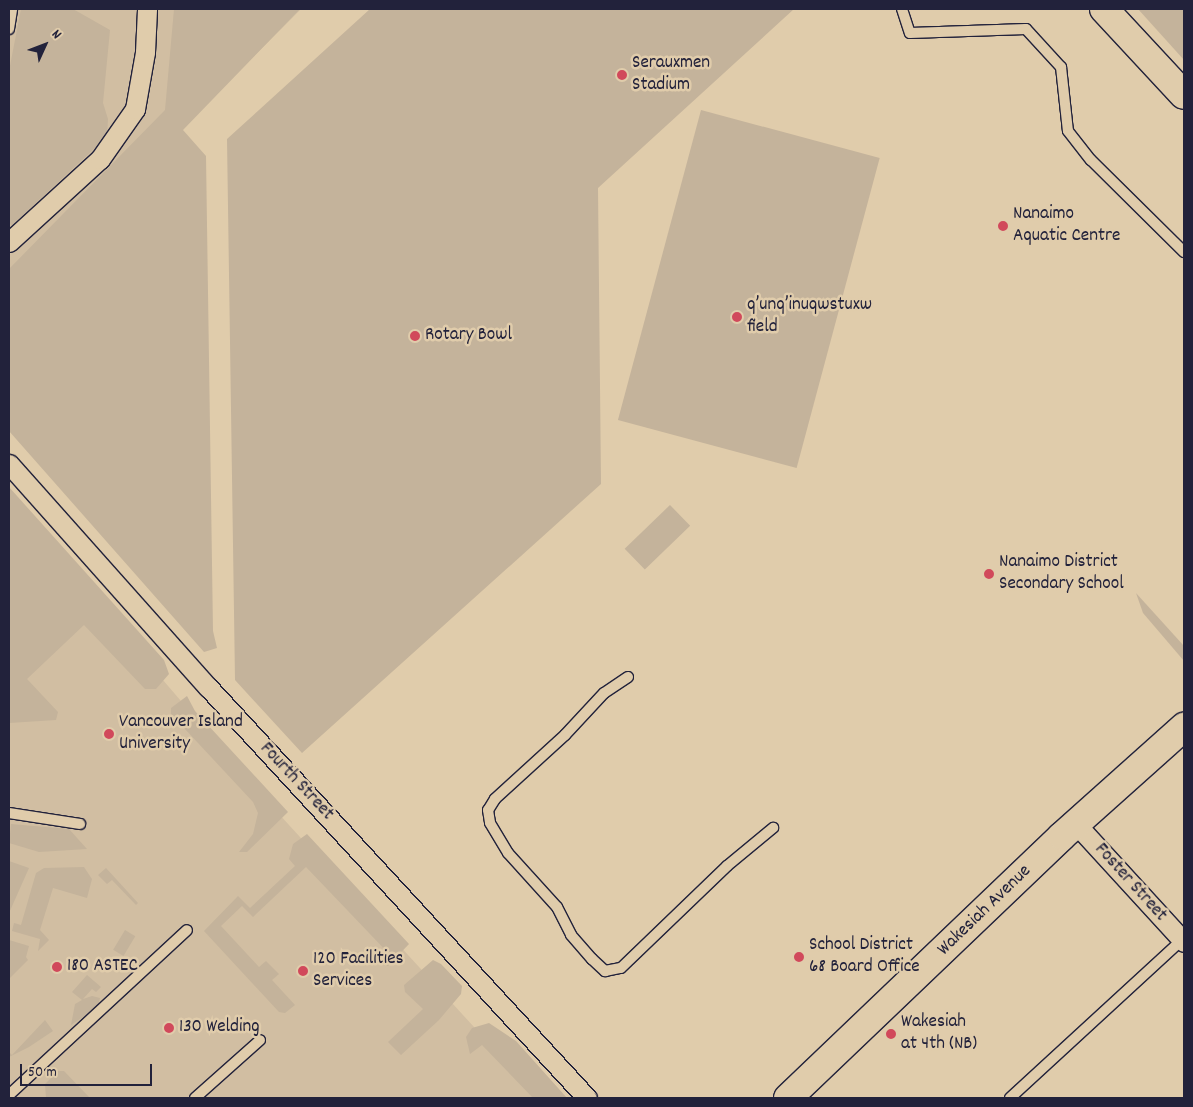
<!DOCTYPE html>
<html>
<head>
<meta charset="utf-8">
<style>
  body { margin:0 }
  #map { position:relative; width:1193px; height:1107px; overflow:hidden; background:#e0ccab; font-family:Dekko,sans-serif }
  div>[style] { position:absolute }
  .built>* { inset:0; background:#d1bea2 }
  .green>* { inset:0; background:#c4b39b; transform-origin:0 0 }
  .roads { filter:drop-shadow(1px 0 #22223b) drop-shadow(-1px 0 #22223b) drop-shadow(0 1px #22223b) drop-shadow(0 -1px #22223b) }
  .service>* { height:10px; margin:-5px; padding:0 5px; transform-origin:5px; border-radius:5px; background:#e0ccab }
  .minor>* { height:19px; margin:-9.5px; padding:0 9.5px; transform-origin:9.5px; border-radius:9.5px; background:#e0ccab }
  .secondary>* { height:28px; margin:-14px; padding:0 14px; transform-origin:14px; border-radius:14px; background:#e0ccab }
  .dots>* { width:14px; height:14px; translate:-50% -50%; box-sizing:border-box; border:2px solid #e0ccab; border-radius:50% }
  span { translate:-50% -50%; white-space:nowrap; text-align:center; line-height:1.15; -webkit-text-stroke:5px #e0ccab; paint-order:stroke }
  .poi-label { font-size:19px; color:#22223b }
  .left { translate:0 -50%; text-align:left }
  .street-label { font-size:19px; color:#22223b }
  .frame { position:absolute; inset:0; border:10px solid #22223b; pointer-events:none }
  .north { position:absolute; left:20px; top:20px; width:50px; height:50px; -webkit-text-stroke:4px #e0ccab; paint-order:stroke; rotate:47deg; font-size:14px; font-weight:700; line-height:20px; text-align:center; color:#22223b }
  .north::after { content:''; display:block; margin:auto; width:18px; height:22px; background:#22223b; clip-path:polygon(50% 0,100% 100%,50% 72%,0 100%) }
  .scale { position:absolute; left:20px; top:1064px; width:132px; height:22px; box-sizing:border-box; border:2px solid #22223b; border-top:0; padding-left:6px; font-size:15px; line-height:18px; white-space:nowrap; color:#22223b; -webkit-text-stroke:4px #e0ccab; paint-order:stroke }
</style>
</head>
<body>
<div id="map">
  <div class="built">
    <i style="clip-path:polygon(9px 9px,301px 9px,25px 287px,9px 323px)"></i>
    <i style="clip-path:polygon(9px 501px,267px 801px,539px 1098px,9px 1098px)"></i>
  </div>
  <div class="green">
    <i style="clip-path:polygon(21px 9px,73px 9px,110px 30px,103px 103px,108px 119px,107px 137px,12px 225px,9px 224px,9px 71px)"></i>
    <i style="clip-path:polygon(174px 9px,300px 9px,183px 130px,206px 156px,213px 631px,217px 648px,204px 652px,9px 431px,9px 269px,165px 110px)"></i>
    <i style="clip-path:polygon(370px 9px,794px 9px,598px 188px,601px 484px,302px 753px,235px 680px,227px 139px)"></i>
    <i style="clip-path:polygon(1138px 9px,1184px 9px,1184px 60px)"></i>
    <i style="left:701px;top:110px;width:185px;height:321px;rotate:15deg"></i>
    <i style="clip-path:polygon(9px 487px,164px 660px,169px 674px,156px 689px,145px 689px,84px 625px,27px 679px,58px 712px,56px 720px,9px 723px)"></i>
    <i style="left:670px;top:505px;width:29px;height:63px;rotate:46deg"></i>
    <i style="clip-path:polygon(1136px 593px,1184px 646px,1184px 661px,1143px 613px)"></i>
    <i style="clip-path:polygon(187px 696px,195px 711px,288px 812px,247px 852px,239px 852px,253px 834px,258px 813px,253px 802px,171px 714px,171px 708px)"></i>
    <i style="clip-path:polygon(11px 824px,69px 829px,87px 849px,39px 852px,9px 843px)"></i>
    <i style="clip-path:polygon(307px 834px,409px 944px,388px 966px,383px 965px,391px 956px,306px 867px,253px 917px,242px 906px,221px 926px,259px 967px,266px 961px,279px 974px,272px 980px,295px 1005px,285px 1013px,279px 1012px,204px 931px,238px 896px,250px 908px,295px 866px,289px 859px,293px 844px)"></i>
    <i style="clip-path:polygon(9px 861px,29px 868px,9px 913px)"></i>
    <i style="clip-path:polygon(84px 867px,92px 879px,87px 898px,53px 888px,40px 930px,49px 940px,38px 951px,40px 939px,12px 931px,14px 923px,21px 925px,36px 873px,44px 868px)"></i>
    <i style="clip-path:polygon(106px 868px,138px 903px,136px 905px,112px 880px,107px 884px,98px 875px)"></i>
    <i style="left:125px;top:930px;width:12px;height:23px;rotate:31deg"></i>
    <i style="clip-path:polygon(9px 940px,29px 946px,26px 957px,28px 960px,9px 979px)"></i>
    <i style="clip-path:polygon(433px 960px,441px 964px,462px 986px,461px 994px,439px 1020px,401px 1055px,388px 1042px,423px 1009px,405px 992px,404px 985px)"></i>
    <i style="clip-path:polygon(87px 975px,101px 987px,96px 992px,92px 989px,83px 999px,92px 996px,100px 998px,98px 1007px,71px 1025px,75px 1004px,82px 1000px,72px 992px)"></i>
    <i style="clip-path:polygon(45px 1020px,53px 1031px,29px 1047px,9px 1057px,9px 1052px,12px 1055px)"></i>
    <i style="clip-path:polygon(489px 1023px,516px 1041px,567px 1098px,533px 1098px,482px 1045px,470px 1054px,466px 1037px,472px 1028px)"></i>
    <i style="clip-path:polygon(58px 1071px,64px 1071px,90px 1098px,46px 1098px,45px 1084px)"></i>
  </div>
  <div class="roads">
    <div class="service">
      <i style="left:902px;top:9px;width:25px;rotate:72deg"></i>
      <i style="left:910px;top:33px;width:116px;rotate:-2deg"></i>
      <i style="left:1026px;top:29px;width:52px;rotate:47.4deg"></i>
      <i style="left:1061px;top:67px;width:64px;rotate:83.8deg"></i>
      <i style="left:1068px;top:131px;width:37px;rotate:52deg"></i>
      <i style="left:1091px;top:160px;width:131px;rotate:44.7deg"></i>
      <i style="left:9px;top:29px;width:20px;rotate:-81deg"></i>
      <i style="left:628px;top:677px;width:29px;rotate:146deg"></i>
      <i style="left:604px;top:693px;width:57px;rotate:132.9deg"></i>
      <i style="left:565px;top:735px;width:95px;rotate:137.6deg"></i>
      <i style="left:495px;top:799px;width:13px;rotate:122deg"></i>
      <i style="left:488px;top:810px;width:13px;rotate:81deg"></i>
      <i style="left:490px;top:823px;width:35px;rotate:59deg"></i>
      <i style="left:508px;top:853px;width:73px;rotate:47.8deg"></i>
      <i style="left:557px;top:907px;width:31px;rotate:63deg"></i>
      <i style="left:571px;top:935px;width:32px;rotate:49deg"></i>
      <i style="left:592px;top:959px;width:18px;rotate:43deg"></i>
      <i style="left:605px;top:971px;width:16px;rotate:-11deg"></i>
      <i style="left:621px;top:968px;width:147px;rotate:-43.9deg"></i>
      <i style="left:727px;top:866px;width:60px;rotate:-39.6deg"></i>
      <i style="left:9px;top:813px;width:72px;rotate:8.8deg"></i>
      <i style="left:9px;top:1093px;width:1px;rotate:45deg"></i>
      <i style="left:10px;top:1094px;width:241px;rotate:-42.8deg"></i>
      <i style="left:195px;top:1098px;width:87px;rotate:-41.7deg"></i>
      <i style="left:1010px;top:1098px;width:234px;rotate:-42.6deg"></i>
    </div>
    <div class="minor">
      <i style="left:9px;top:242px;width:123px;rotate:-42.4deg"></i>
      <i style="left:100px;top:159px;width:61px;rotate:-55deg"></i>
      <i style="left:135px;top:109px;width:58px;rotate:-80deg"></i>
      <i style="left:145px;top:52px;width:43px;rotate:-87.3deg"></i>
      <i style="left:9px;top:464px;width:299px;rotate:48.3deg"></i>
      <i style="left:208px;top:687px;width:559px;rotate:47.32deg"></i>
      <i style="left:1076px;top:824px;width:160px;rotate:47.5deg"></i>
    </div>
    <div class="secondary">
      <i style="left:1104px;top:9px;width:117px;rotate:47.1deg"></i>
      <i style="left:788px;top:1098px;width:379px;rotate:-43.7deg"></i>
      <i style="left:1062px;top:836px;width:164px;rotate:-41.8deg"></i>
    </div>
  </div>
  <div class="dots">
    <i style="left:622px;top:75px;background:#d1495b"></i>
    <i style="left:1003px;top:226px;background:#d1495b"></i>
    <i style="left:737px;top:317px;background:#d1495b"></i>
    <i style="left:415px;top:336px;background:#d1495b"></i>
    <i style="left:989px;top:574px;background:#d1495b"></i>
    <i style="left:109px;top:734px;background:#d1495b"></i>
    <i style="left:799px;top:957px;background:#d1495b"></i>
    <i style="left:57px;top:967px;background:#d1495b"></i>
    <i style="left:303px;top:971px;background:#d1495b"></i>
    <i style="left:169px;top:1028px;background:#d1495b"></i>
    <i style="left:891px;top:1034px;background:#d1495b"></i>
  </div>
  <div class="poi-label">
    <span class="left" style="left:632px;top:75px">Serauxmen<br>Stadium</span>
    <span class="left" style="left:1013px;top:226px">Nanaimo<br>Aquatic Centre</span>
    <span class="left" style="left:747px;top:317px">q’unq’inuqwstuxw<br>field</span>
    <span class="left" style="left:425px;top:336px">Rotary Bowl</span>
    <span class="left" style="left:999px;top:574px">Nanaimo District<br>Secondary School</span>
    <span class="left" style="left:119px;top:734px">Vancouver Island<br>University</span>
    <span class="left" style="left:809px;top:957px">School District<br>68 Board Office</span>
    <span class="left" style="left:313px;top:971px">120 Facilities<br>Services</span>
    <span class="left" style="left:67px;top:967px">180 ASTEC</span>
    <span class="left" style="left:901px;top:1034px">Wakesiah<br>at 4th (NB)</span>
    <span class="left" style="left:179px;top:1028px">130 Welding</span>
  </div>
  <div class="street-label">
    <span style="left:296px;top:782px;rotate:47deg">Fourth Street</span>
    <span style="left:1130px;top:883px;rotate:48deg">Foster Street</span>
    <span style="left:985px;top:911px;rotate:-44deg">Wakesiah Avenue</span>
  </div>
  <div class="frame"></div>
  <div class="north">N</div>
  <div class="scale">50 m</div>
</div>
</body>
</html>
